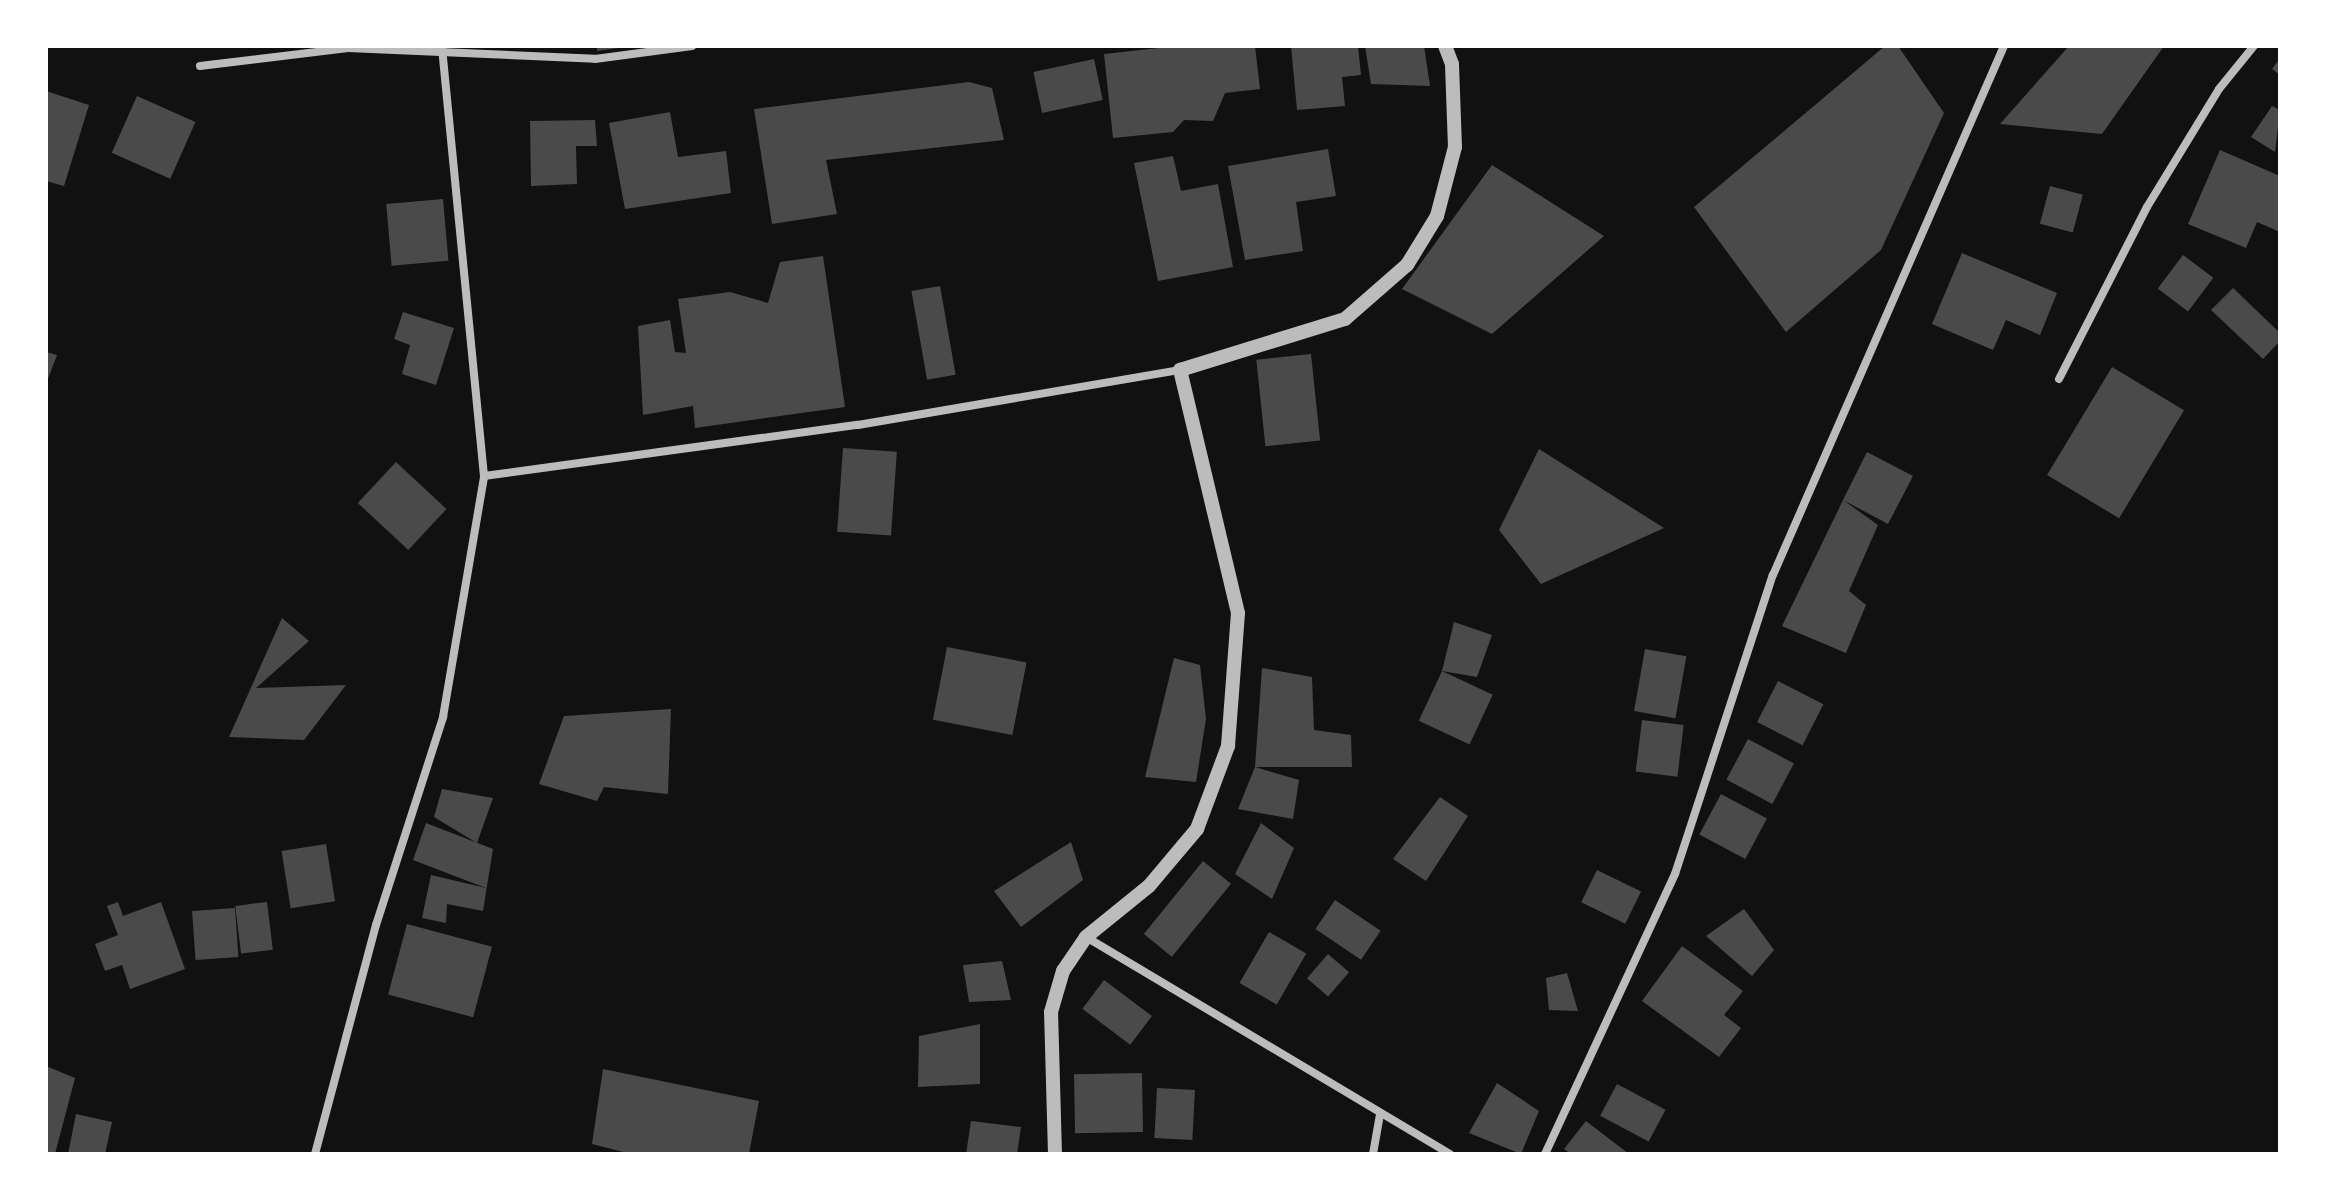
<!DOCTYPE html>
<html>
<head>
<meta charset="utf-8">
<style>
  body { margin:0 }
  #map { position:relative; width:2326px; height:1200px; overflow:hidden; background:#111; font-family:"Alegreya Sans",sans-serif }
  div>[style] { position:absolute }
  .building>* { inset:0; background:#4a4a4a; transform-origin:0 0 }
  .minor>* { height:8px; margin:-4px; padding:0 4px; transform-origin:4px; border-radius:4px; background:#bcbcbc }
  .tertiary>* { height:14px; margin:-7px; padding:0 7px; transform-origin:7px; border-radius:7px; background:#bcbcbc }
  span { translate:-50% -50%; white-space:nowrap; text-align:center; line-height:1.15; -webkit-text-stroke:8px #fff; paint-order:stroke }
  .frame { position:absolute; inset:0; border:48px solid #fff; pointer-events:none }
</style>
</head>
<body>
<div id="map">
  <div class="building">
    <i style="clip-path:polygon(597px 46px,619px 46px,619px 48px,597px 51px)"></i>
    <i style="clip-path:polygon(1177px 46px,1255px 46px,1260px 89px,1225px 93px,1213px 121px,1184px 120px,1173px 132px,1113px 138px,1104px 54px)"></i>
    <i style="clip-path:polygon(1291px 46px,1358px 46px,1361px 75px,1342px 77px,1345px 106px,1297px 110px)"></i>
    <i style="clip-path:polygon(1365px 46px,1424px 46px,1430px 86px,1371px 84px)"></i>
    <i style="clip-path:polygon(1885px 46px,1898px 46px,1944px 113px,1881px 250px,1786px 332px,1694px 207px)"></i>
    <i style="clip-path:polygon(2069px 46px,2164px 46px,2102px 134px,2000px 124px)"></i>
    <i style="clip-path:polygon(2280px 58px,2280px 75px,2272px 69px)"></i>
    <i style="left:1094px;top:59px;width:42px;height:62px;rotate:78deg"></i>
    <i style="clip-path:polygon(969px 82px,992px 88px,1004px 140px,826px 160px,837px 214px,772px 224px,754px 109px)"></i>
    <i style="clip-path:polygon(46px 91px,89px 105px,64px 186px,46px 181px)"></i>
    <i style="left:137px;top:96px;width:64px;height:62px;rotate:24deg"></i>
    <i style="clip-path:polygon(2272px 106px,2280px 110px,2275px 152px,2251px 137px)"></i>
    <i style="clip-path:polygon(670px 112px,678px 157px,726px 151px,731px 193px,625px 209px,609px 123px)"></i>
    <i style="clip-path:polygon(595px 120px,597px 146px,576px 146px,577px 184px,531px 186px,530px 121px)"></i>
    <i style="clip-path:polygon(1328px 149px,1336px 196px,1296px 202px,1303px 251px,1245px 260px,1228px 166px)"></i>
    <i style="clip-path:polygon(2220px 150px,2280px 176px,2280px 232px,2257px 222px,2246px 248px,2188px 224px)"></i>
    <i style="clip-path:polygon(1173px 156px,1181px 191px,1218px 184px,1233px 267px,1158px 281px,1134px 163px)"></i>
    <i style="clip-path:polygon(1492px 165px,1604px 236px,1492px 334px,1402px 289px)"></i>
    <i style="left:2050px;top:186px;width:34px;height:39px;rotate:15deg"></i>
    <i style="left:443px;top:199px;width:62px;height:57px;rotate:85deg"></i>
    <i style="clip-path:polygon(1962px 253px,2057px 293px,2040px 335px,2006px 320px,1993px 350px,1932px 324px)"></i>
    <i style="left:2183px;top:255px;width:38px;height:42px;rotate:37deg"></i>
    <i style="clip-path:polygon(823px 256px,845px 407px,695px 428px,693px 406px,643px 415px,638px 326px,670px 320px,675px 352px,686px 353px,678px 299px,730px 292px,768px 303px,780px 262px)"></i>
    <i style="left:940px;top:286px;width:90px;height:29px;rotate:80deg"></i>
    <i style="clip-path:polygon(2233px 288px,2280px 333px,2280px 341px,2263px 359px,2211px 310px)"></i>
    <i style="clip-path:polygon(403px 312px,454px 328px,436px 385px,402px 374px,410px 345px,394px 339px)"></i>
    <i style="clip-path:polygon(46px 352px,57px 355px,46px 384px)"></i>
    <i style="left:1311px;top:354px;width:87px;height:55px;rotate:84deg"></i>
    <i style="left:2112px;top:367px;width:84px;height:126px;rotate:31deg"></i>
    <i style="left:843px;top:448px;width:54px;height:84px;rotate:4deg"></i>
    <i style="clip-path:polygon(1539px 449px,1664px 528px,1541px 584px,1499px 530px)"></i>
    <i style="clip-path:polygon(1867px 452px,1913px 476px,1888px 524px,1843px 500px,1878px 525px,1849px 591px,1866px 605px,1846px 653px,1782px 626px,1843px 500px)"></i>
    <i style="left:396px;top:462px;width:69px;height:56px;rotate:43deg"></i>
    <i style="clip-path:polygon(282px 618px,309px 641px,256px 688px,346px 685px,304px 740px,229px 737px)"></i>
    <i style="clip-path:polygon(1454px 622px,1492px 635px,1477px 677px,1442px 671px)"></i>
    <i style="left:947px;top:647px;width:81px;height:74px;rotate:11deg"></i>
    <i style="left:1645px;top:649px;width:42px;height:63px;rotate:10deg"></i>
    <i style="clip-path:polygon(1174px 658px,1200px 665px,1206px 719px,1196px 782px,1145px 777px)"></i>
    <i style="clip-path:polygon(1262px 668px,1312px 677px,1314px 730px,1351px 735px,1352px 767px,1255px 767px)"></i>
    <i style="left:1442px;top:671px;width:56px;height:55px;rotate:25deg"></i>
    <i style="left:1778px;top:681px;width:51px;height:46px;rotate:27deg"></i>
    <i style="clip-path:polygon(671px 709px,668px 794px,604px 787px,597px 801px,539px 784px,564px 716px)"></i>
    <i style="left:1642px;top:720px;width:42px;height:52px;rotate:7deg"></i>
    <i style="left:1748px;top:739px;width:52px;height:46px;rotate:28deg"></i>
    <i style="clip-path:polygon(1255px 767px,1299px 780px,1293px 819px,1238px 809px)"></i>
    <i style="clip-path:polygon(442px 789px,493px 798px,477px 843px,434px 817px)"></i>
    <i style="left:1721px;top:794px;width:52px;height:46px;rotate:28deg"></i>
    <i style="clip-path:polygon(1440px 797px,1468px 816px,1426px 881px,1393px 859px)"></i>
    <i style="clip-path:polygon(426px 823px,493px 849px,483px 911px,447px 904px,446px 923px,422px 918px,431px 875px,486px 888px,413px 860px)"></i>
    <i style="clip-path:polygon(1261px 823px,1294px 848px,1272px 899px,1235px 874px)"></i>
    <i style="clip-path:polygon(1071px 842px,1083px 880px,1021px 927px,994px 891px)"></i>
    <i style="left:326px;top:844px;width:58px;height:45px;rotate:81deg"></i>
    <i style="left:1203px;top:861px;width:36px;height:94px;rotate:39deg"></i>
    <i style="left:1597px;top:870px;width:49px;height:36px;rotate:26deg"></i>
    <i style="left:1335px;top:900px;width:55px;height:35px;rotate:34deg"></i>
    <i style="clip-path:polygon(118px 902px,123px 916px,161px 902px,185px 969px,130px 989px,122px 965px,105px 971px,95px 944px,118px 935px,107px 906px)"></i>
    <i style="left:267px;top:902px;width:48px;height:32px;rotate:83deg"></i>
    <i style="left:235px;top:908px;width:49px;height:43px;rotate:86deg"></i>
    <i style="clip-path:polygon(1744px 909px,1774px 950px,1752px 976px,1706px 936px)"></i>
    <i style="left:407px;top:924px;width:88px;height:73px;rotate:15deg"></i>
    <i style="left:1269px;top:932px;width:43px;height:59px;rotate:30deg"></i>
    <i style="clip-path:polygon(1682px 946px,1743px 991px,1724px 1015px,1741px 1028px,1719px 1057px,1642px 1001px)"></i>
    <i style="left:1328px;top:954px;width:28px;height:32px;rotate:41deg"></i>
    <i style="clip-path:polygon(1002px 961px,1011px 1000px,969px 1002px,963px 965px)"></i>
    <i style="clip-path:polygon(1567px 973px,1578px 1011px,1549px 1010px,1546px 978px)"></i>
    <i style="left:1104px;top:980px;width:60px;height:36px;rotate:37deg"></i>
    <i style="clip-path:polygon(980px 1024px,980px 1084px,918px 1087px,919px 1036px)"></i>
    <i style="clip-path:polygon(46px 1066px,75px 1078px,55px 1154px,46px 1154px)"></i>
    <i style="clip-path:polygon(603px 1069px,759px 1101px,749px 1154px,631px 1154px,592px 1144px)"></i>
    <i style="left:1142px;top:1073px;width:59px;height:68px;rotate:89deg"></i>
    <i style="clip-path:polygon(1497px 1083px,1539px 1111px,1521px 1154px,1469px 1133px)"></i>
    <i style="left:1617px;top:1084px;width:55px;height:36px;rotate:28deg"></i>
    <i style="left:1157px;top:1088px;width:38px;height:50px;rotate:3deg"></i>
    <i style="clip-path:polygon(76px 1114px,112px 1122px,105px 1154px,68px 1154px)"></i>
    <i style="clip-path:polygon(971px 1121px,1021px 1127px,1017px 1154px,966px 1154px)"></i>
    <i style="clip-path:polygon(1586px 1121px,1629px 1154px,1571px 1154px,1564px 1149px)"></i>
  </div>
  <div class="minor">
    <i style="left:200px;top:66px;width:149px;rotate:-6.9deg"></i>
    <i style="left:348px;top:48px;width:247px;rotate:2.5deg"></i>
    <i style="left:595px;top:59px;width:98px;rotate:-7.6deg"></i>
    <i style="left:2059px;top:379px;width:193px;rotate:-62.9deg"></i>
    <i style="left:2147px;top:207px;width:138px;rotate:-58.6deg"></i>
    <i style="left:2219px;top:89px;width:55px;rotate:-50.9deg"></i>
    <i style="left:484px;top:476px;width:377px;rotate:-7.8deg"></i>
    <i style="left:858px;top:425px;width:327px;rotate:-9.7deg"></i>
    <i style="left:1086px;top:937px;width:424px;rotate:30.8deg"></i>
    <i style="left:315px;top:1154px;width:237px;rotate:-75.1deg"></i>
    <i style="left:376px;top:925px;width:219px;rotate:-72.1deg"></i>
    <i style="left:443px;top:717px;width:244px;rotate:-80.3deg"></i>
    <i style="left:484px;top:476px;width:432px;rotate:-95.6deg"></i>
    <i style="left:1373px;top:1154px;width:39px;rotate:-80deg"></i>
    <i style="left:1545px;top:1154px;width:309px;rotate:-65.1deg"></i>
    <i style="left:1675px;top:874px;width:315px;rotate:-71.9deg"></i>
    <i style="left:1773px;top:575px;width:577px;rotate:-66.41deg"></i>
  </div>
  <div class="tertiary">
    <i style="left:1055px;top:1154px;width:142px;rotate:-91.6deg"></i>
    <i style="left:1051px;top:1012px;width:43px;rotate:-73.7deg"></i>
    <i style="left:1063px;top:971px;width:41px;rotate:-55.9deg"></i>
    <i style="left:1086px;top:937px;width:81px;rotate:-39deg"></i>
    <i style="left:1149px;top:886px;width:75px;rotate:-49.9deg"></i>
    <i style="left:1197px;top:829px;width:89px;rotate:-69.5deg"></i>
    <i style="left:1228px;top:746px;width:133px;rotate:-85.7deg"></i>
    <i style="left:1238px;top:613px;width:250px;rotate:-103.4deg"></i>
    <i style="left:1180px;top:370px;width:173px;rotate:-17.2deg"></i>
    <i style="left:1345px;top:319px;width:82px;rotate:-41.1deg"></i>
    <i style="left:1407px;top:265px;width:57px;rotate:-58.5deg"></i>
    <i style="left:1437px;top:216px;width:71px;rotate:-75.4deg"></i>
    <i style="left:1455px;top:147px;width:83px;rotate:-92.1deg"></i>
    <i style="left:1452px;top:64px;width:19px;rotate:-111deg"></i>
  </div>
  <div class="frame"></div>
</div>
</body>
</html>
